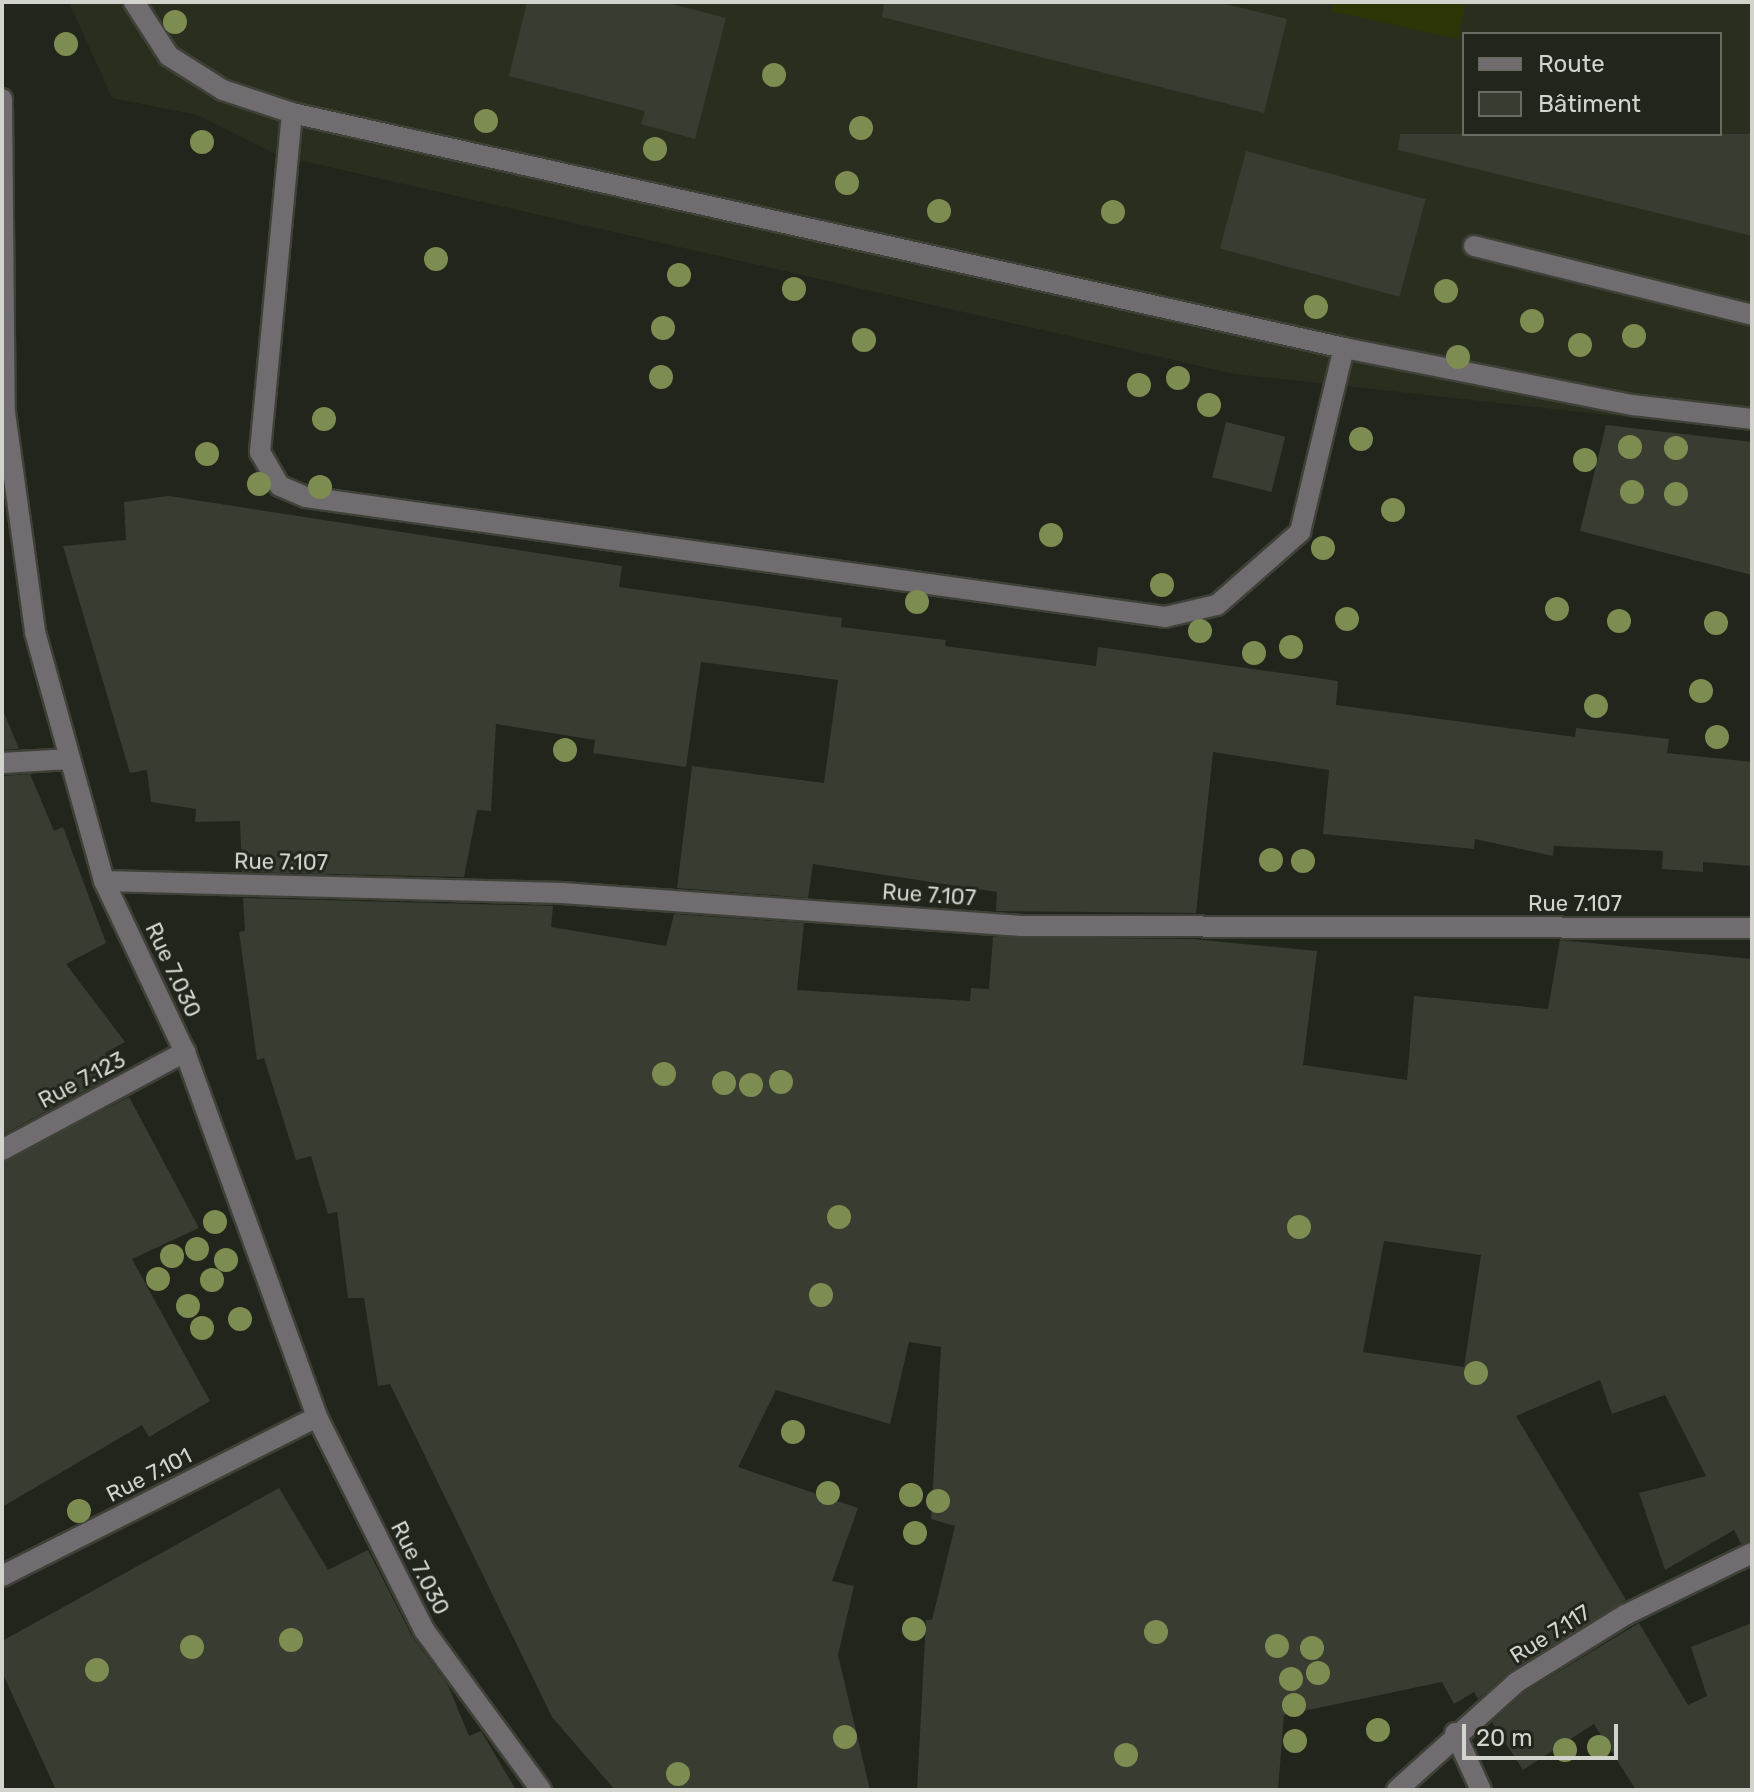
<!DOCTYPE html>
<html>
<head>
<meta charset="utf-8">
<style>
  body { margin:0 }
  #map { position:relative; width:1754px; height:1792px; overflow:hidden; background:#22251b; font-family:Rubik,sans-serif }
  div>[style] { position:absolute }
  .built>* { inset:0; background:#2a2e1e }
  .green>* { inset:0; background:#2b3505 }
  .building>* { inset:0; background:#393c31; transform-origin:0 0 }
  .roads { filter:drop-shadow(2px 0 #3e4137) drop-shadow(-2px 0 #3e4137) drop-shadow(0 2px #3e4137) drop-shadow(0 -2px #3e4137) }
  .minor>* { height:20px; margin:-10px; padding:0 10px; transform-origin:10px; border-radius:10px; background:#716c70 }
  .trees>* { width:24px; height:24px; margin:-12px; border-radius:50%; background:#7d8c50 }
  span { translate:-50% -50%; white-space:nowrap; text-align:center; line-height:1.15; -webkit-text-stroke:6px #22251b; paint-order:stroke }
  .street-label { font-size:22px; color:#d1d3cc }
  .frame { position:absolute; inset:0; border:4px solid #d1d3cc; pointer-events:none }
  .legend { position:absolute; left:1462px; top:32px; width:260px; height:104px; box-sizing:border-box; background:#22251b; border:2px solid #686b62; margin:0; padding:10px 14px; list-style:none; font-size:24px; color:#d1d3cc }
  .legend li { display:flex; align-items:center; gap:16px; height:40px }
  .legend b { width:40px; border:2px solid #686b62 }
  .scale { position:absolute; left:1462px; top:1724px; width:156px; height:36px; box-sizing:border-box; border:4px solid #d1d3cc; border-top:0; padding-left:10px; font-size:24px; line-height:28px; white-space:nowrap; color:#d1d3cc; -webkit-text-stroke:6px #22251b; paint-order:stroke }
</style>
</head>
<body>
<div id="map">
  <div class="built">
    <i style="clip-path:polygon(evenodd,69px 2px,1752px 2px,1752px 431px,1235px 374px,277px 155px,197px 115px,112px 98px,69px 2px,1464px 34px,1720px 34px,1720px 134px,1464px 134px,1464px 34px)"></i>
  </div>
  <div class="green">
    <i style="clip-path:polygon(1334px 2px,1466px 2px,1458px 39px,1331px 11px)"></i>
  </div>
  <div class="building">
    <i style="clip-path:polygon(527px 2px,664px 2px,726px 18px,695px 139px,641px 124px,645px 111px,509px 76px)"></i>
    <i style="clip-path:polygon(884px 2px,1217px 2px,1287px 19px,1264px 113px,882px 17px)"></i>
    <i style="clip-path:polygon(1400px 134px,1752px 134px,1752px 236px,1398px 150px)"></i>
    <i style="left:1246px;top:151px;width:186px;height:101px;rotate:15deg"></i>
    <i style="left:1226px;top:422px;width:61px;height:57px;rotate:14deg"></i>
    <i style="clip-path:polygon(1606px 425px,1752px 442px,1752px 575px,1580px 531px)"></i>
    <i style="clip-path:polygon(169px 496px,622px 566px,619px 587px,842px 618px,841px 627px,946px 640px,945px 646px,1096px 666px,1098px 647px,1338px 681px,1336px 705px,1575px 737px,1576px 728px,1669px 739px,1667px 753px,1752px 762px,1752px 866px,1703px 862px,1703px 872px,1662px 869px,1663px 851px,1554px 846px,1553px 856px,1475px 839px,1474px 849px,1323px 834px,1329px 770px,1213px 752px,1196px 913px,996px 911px,997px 892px,813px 864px,808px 898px,677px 888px,692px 766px,824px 783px,838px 680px,701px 662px,686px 767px,593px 753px,595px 740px,496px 724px,491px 811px,477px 810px,464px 877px,242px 872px,240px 821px,195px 822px,196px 809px,151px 802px,147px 770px,130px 773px,63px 546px,126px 540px,124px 502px)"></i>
    <i style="clip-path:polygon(2px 708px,19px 749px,2px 750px)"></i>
    <i style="clip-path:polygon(30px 774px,54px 831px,63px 827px,106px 943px,66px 964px,125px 1042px,105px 1053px,116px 1074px,2px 1135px,2px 776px)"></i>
    <i style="clip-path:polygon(evenodd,243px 898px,553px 906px,551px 927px,666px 946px,674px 914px,804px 923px,797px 990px,970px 1001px,971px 988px,989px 989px,993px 937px,1193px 939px,1317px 951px,1303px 1065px,1407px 1080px,1414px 996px,1548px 1009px,1560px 940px,1752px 959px,1752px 1540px,1741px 1544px,1734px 1530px,1665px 1570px,1639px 1493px,1706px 1476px,1665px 1395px,1612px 1414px,1600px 1380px,1516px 1416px,1626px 1600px,1510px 1671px,1478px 1699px,1474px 1692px,1454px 1704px,1442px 1682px,1284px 1715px,1278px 1790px,917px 1790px,926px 1620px,932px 1620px,955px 1526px,931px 1519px,941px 1347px,909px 1342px,890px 1424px,776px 1390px,738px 1467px,858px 1508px,832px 1581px,854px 1586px,838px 1655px,870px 1790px,615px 1790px,552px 1717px,390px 1384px,378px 1386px,364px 1298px,348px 1298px,337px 1212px,328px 1214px,311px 1156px,296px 1160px,264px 1058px,257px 1060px,239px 932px,245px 931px,243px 898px,1384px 1241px,1481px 1255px,1464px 1367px,1363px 1352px,1384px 1241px)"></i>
    <i style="clip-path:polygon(129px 1097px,199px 1228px,132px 1259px,210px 1401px,149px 1437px,142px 1425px,2px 1507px,2px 1163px)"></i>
    <i style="clip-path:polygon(279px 1488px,328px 1570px,368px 1550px,412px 1636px,448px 1685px,469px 1736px,481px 1731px,516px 1790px,56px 1790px,2px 1672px,2px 1641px)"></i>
    <i style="clip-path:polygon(1639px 1623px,1688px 1705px,1707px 1696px,1691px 1647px,1752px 1623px,1752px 1790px,1636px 1790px,1594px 1724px,1523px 1770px,1492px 1722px,1525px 1692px)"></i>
  </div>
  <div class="roads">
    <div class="minor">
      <i style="left:134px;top:2px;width:64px;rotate:57.1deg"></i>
      <i style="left:169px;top:56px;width:64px;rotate:32.2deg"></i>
      <i style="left:223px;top:90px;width:73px;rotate:18.4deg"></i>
      <i style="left:292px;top:113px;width:1078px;rotate:12.59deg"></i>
      <i style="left:1344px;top:348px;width:295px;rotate:11.2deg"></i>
      <i style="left:1633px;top:405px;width:120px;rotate:6.7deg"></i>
      <i style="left:2px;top:99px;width:313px;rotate:89.5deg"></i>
      <i style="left:5px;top:412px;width:222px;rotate:82.2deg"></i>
      <i style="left:35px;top:632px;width:258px;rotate:74.5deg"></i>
      <i style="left:104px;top:881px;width:189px;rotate:64.7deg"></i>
      <i style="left:185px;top:1052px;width:388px;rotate:70.1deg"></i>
      <i style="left:317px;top:1417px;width:238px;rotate:63.3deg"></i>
      <i style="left:424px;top:1630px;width:198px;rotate:53.8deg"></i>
      <i style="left:292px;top:113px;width:341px;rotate:95.4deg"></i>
      <i style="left:260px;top:452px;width:39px;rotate:60deg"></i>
      <i style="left:280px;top:486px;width:28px;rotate:23deg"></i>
      <i style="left:306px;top:497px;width:867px;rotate:7.95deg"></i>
      <i style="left:1165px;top:617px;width:53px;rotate:-13deg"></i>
      <i style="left:1217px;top:605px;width:111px;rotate:-41.3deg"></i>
      <i style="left:1300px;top:532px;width:189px;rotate:-76.6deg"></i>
      <i style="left:1474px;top:246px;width:286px;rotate:13.9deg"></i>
      <i style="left:2px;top:763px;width:68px;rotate:-3.4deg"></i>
      <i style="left:104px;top:881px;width:458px;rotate:1.5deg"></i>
      <i style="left:562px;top:893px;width:461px;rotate:4.1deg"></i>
      <i style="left:1022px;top:926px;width:730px;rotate:0.16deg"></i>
      <i style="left:2px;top:1150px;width:208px;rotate:-28.2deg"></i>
      <i style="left:2px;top:1576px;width:353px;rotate:-26.8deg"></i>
      <i style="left:1455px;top:1733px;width:63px;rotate:65.5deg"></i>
      <i style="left:1397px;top:1790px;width:161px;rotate:-42deg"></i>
      <i style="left:1517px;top:1682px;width:127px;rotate:-31.8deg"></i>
      <i style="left:1625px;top:1615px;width:141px;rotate:-26deg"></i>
    </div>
  </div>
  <div class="trees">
    <i style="left:175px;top:22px"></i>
    <i style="left:66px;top:44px"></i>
    <i style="left:774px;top:75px"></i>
    <i style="left:486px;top:121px"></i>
    <i style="left:861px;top:128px"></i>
    <i style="left:202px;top:142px"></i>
    <i style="left:655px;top:149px"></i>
    <i style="left:847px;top:183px"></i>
    <i style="left:939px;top:211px"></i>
    <i style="left:1113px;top:212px"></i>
    <i style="left:436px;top:259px"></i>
    <i style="left:679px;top:275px"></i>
    <i style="left:794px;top:289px"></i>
    <i style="left:1446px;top:291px"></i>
    <i style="left:1316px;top:307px"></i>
    <i style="left:1532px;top:321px"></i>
    <i style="left:663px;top:328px"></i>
    <i style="left:1634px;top:336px"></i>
    <i style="left:864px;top:340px"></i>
    <i style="left:1580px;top:345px"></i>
    <i style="left:1458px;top:357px"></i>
    <i style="left:661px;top:377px"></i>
    <i style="left:1178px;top:378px"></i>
    <i style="left:1139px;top:385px"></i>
    <i style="left:1209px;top:405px"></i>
    <i style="left:324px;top:419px"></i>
    <i style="left:1361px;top:439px"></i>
    <i style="left:1630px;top:447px"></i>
    <i style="left:1676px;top:448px"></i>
    <i style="left:207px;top:454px"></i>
    <i style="left:1585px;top:460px"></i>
    <i style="left:259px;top:484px"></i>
    <i style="left:320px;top:487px"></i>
    <i style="left:1632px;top:492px"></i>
    <i style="left:1676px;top:494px"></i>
    <i style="left:1393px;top:510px"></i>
    <i style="left:1051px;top:535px"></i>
    <i style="left:1323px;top:548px"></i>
    <i style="left:1162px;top:585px"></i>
    <i style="left:917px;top:602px"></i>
    <i style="left:1557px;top:609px"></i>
    <i style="left:1347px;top:619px"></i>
    <i style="left:1619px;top:621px"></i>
    <i style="left:1716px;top:623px"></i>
    <i style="left:1200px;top:631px"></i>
    <i style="left:1291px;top:647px"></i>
    <i style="left:1254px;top:653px"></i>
    <i style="left:1701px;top:691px"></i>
    <i style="left:1596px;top:706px"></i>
    <i style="left:1717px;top:737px"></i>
    <i style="left:565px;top:750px"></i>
    <i style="left:1271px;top:860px"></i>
    <i style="left:1303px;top:861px"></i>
    <i style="left:664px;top:1074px"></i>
    <i style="left:781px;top:1082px"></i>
    <i style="left:724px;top:1083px"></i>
    <i style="left:751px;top:1085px"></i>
    <i style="left:839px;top:1217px"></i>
    <i style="left:215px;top:1222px"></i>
    <i style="left:1299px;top:1227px"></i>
    <i style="left:197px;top:1249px"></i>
    <i style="left:172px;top:1256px"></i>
    <i style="left:226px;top:1260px"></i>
    <i style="left:158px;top:1279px"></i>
    <i style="left:212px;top:1280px"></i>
    <i style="left:821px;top:1295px"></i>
    <i style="left:188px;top:1306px"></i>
    <i style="left:240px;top:1319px"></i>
    <i style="left:202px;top:1328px"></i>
    <i style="left:1476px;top:1373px"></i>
    <i style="left:793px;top:1432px"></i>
    <i style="left:828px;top:1493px"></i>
    <i style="left:911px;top:1495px"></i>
    <i style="left:938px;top:1501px"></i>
    <i style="left:79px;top:1511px"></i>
    <i style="left:915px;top:1533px"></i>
    <i style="left:914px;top:1629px"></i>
    <i style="left:1156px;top:1632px"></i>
    <i style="left:291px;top:1640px"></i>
    <i style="left:1277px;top:1646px"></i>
    <i style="left:192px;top:1647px"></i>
    <i style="left:1312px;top:1648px"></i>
    <i style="left:97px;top:1670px"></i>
    <i style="left:1318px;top:1673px"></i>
    <i style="left:1291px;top:1679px"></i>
    <i style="left:1294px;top:1705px"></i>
    <i style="left:1378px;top:1730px"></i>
    <i style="left:845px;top:1737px"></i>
    <i style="left:1295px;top:1741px"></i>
    <i style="left:1599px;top:1747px"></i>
    <i style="left:1565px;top:1750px"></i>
    <i style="left:1126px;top:1755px"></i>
    <i style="left:678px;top:1774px"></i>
  </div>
  <div class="street-label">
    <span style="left:281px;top:862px;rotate:1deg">Rue 7.107</span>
    <span style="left:929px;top:895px;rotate:4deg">Rue 7.107</span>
    <span style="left:1575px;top:904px">Rue 7.107</span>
    <span style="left:173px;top:970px;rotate:65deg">Rue 7.030</span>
    <span style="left:82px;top:1080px;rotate:-28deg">Rue 7.123</span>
    <span style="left:149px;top:1475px;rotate:-27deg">Rue 7.101</span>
    <span style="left:420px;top:1568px;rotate:63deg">Rue 7.030</span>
    <span style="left:1550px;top:1634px;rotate:-32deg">Rue 7.117</span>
  </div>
  <div class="frame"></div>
  <ul class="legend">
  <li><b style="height:10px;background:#716c70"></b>Route</li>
  <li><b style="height:22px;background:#393c31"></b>Bâtiment</li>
  </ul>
  <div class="scale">20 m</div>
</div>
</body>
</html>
